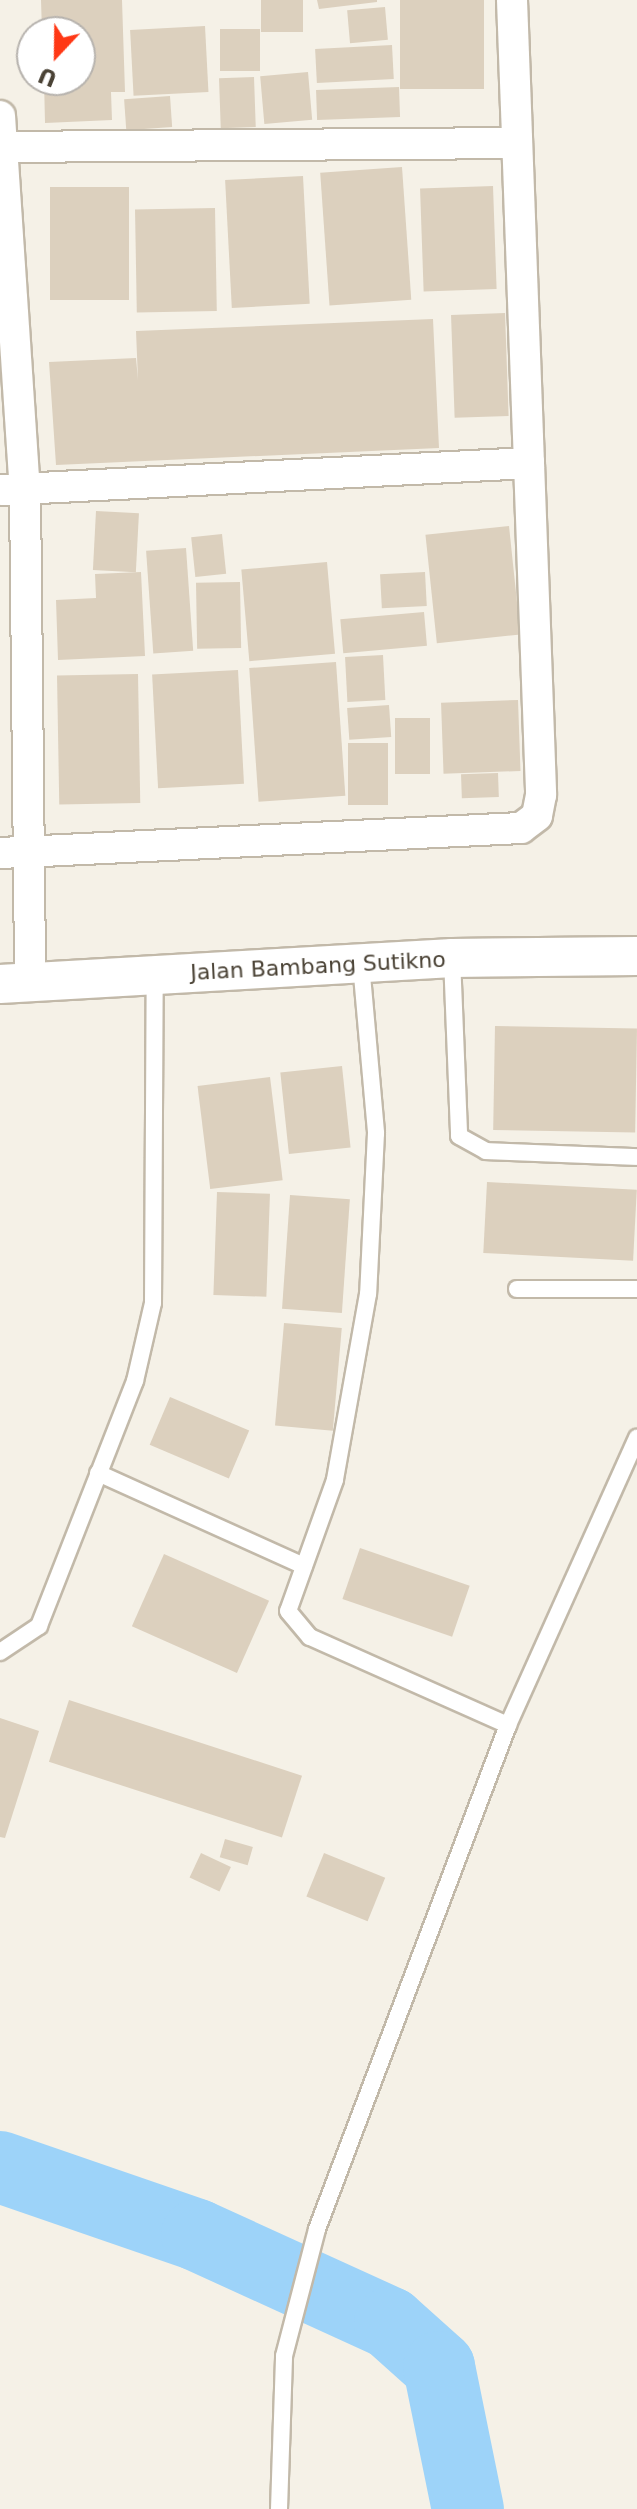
<!DOCTYPE html>
<html>
<head>
<meta charset="utf-8">
<style>
  body { margin:0 }
  #map { position:relative; width:637px; height:2509px; overflow:hidden; background:#f5f1e7; font-family:"DejaVu Sans",sans-serif }
  div>[style] { position:absolute }
  .river>* { height:72px; margin:-36px; padding:0 36px; transform-origin:36px; border-radius:36px; background:#9dd3f9 }
  .building>* { inset:0; background:#dcd0be; transform-origin:0 0 }
  .roads { filter:drop-shadow(2px 0 #c2b9a9) drop-shadow(-2px 0 #c2b9a9) drop-shadow(0 2px #c2b9a9) drop-shadow(0 -2px #c2b9a9) }
  .service>* { height:16px; margin:-8px; padding:0 8px; transform-origin:8px; border-radius:8px; background:#fff }
  .minor>* { height:30px; margin:-15px; padding:0 15px; transform-origin:15px; border-radius:15px; background:#fff }
  .tertiary>* { height:38px; margin:-19px; padding:0 19px; transform-origin:19px; border-radius:19px; background:#fff }
  span { translate:-50% -50%; white-space:nowrap; text-align:center; line-height:1.15; -webkit-text-stroke:6px #fff; paint-order:stroke }
  .street-label { font-size:22px; color:#4a4235 }
  .north { position:absolute; left:16px; top:16px; width:80px; height:80px; box-sizing:border-box; background:#fff; border:2px solid #b7b3ae; border-radius:50%; rotate:202deg; font-size:22px; font-weight:700; line-height:32px; text-align:center; color:#4a4235 }
  .north::after { content:''; display:block; margin:auto; width:28px; height:36px; background:#ff3815; clip-path:polygon(50% 0,100% 100%,50% 72%,0 100%) }
</style>
</head>
<body>
<div id="map">
  <div class="river">
    <i style="left:0;top:2167px;width:208px;rotate:19deg"></i>
    <i style="left:197px;top:2235px;width:212px;rotate:24.5deg"></i>
    <i style="left:390px;top:2323px;width:66px;rotate:41.9deg"></i>
    <i style="left:439px;top:2367px;width:145px;rotate:78.5deg"></i>
  </div>
  <div class="building">
    <i style="clip-path:polygon(41px 0,122px 0,125px 92px,111px 92px,112px 120px,45px 123px,44px 80px,80px 80px,80px 32px,42px 32px)"></i>
    <i style="left:261px;top:0;width:42px;height:32px"></i>
    <i style="clip-path:polygon(317px 0,377px 0,377px 2px,319px 9px)"></i>
    <i style="left:400px;top:0;width:84px;height:89px"></i>
    <i style="left:385px;top:7px;width:33px;height:38px;rotate:85deg"></i>
    <i style="left:205px;top:26px;width:66px;height:75px;rotate:87deg"></i>
    <i style="left:220px;top:29px;width:40px;height:42px"></i>
    <i style="left:392px;top:45px;width:34px;height:77px;rotate:87deg"></i>
    <i style="left:308px;top:72px;width:48px;height:48px;rotate:85deg"></i>
    <i style="left:254px;top:77px;width:50px;height:35px;rotate:88deg"></i>
    <i style="left:399px;top:87px;width:30px;height:83px;rotate:88deg"></i>
    <i style="left:170px;top:96px;width:31px;height:46px;rotate:86deg"></i>
    <i style="left:402px;top:167px;width:133px;height:82px;rotate:86deg"></i>
    <i style="left:303px;top:176px;width:128px;height:78px;rotate:87deg"></i>
    <i style="left:493px;top:186px;width:103px;height:73px;rotate:88deg"></i>
    <i style="left:50px;top:187px;width:79px;height:113px"></i>
    <i style="left:215px;top:208px;width:103px;height:80px;rotate:89deg"></i>
    <i style="left:505px;top:313px;width:103px;height:54px;rotate:88deg"></i>
    <i style="clip-path:polygon(433px 319px,439px 448px,56px 465px,49px 362px,136px 358px,138px 380px,136px 331px)"></i>
    <i style="left:96px;top:511px;width:43px;height:59px;rotate:3deg"></i>
    <i style="left:509px;top:526px;width:109px;height:84px;rotate:84deg"></i>
    <i style="left:222px;top:534px;width:40px;height:31px;rotate:84deg"></i>
    <i style="left:186px;top:548px;width:103px;height:40px;rotate:86deg"></i>
    <i style="left:327px;top:562px;width:92px;height:86px;rotate:85deg"></i>
    <i style="clip-path:polygon(141px 572px,145px 656px,58px 660px,56px 600px,96px 598px,95px 574px)"></i>
    <i style="left:425px;top:572px;width:34px;height:45px;rotate:87deg"></i>
    <i style="left:240px;top:582px;width:66px;height:44px;rotate:89deg"></i>
    <i style="left:424px;top:612px;width:34px;height:84px;rotate:85deg"></i>
    <i style="left:383px;top:655px;width:45px;height:38px;rotate:87deg"></i>
    <i style="left:336px;top:662px;width:134px;height:87px;rotate:86deg"></i>
    <i style="left:238px;top:670px;width:114px;height:86px;rotate:87deg"></i>
    <i style="left:138px;top:674px;width:129px;height:81px;rotate:89deg"></i>
    <i style="left:518px;top:700px;width:71px;height:77px;rotate:88deg"></i>
    <i style="left:389px;top:705px;width:32px;height:42px;rotate:86deg"></i>
    <i style="left:395px;top:718px;width:35px;height:56px"></i>
    <i style="left:348px;top:743px;width:40px;height:62px"></i>
    <i style="left:498px;top:773px;width:24px;height:37px;rotate:88deg"></i>
    <i style="left:495px;top:1026px;width:142px;height:104px;rotate:1deg"></i>
    <i style="left:342px;top:1066px;width:82px;height:62px;rotate:84deg"></i>
    <i style="left:270px;top:1077px;width:104px;height:73px;rotate:83deg"></i>
    <i style="left:487px;top:1182px;width:150px;height:71px;rotate:3deg"></i>
    <i style="left:217px;top:1192px;width:53px;height:103px;rotate:2deg"></i>
    <i style="left:290px;top:1195px;width:60px;height:114px;rotate:4deg"></i>
    <i style="left:284px;top:1323px;width:58px;height:103px;rotate:5deg"></i>
    <i style="left:170px;top:1397px;width:86px;height:52px;rotate:23deg"></i>
    <i style="left:360px;top:1548px;width:116px;height:54px;rotate:19deg"></i>
    <i style="left:164px;top:1554px;width:115px;height:79px;rotate:24deg"></i>
    <i style="left:69px;top:1700px;width:245px;height:65px;rotate:18deg"></i>
    <i style="clip-path:polygon(0 1718px,39px 1731px,5px 1838px,0 1837px)"></i>
    <i style="left:225px;top:1839px;width:29px;height:19px;rotate:16deg"></i>
    <i style="left:201px;top:1853px;width:33px;height:27px;rotate:25deg"></i>
    <i style="left:324px;top:1853px;width:66px;height:47px;rotate:22deg"></i>
  </div>
  <div class="roads">
    <div class="service">
      <i style="left:452px;top:958px;width:178px;rotate:87.7deg"></i>
      <i style="left:459px;top:1136px;width:31px;rotate:29deg"></i>
      <i style="left:486px;top:1151px;width:151px;rotate:2.3deg"></i>
      <i style="left:361px;top:964px;width:170px;rotate:84.9deg"></i>
      <i style="left:376px;top:1133px;width:161px;rotate:92.8deg"></i>
      <i style="left:368px;top:1294px;width:189px;rotate:100.1deg"></i>
      <i style="left:335px;top:1480px;width:139px;rotate:109.7deg"></i>
      <i style="left:288px;top:1611px;width:34px;rotate:50deg"></i>
      <i style="left:310px;top:1637px;width:217px;rotate:24deg"></i>
      <i style="left:517px;top:1289px;width:120px"></i>
      <i style="left:98px;top:1473px;width:226px;rotate:24.3deg"></i>
      <i style="left:0;top:1652px;width:47px;rotate:-33.7deg"></i>
      <i style="left:39px;top:1626px;width:263px;rotate:-68.6deg"></i>
      <i style="left:135px;top:1381px;width:80px;rotate:-77deg"></i>
      <i style="left:153px;top:1303px;width:328px;rotate:-89.7deg"></i>
      <i style="left:279px;top:2509px;width:153px;rotate:-88.1deg"></i>
      <i style="left:284px;top:2356px;width:131px;rotate:-75.4deg"></i>
      <i style="left:317px;top:2229px;width:539px;rotate:-69.24deg"></i>
      <i style="left:508px;top:1725px;width:315px;rotate:-65.8deg"></i>
    </div>
    <div class="minor">
      <i style="left:512px;top:0;width:463px;rotate:87.9deg"></i>
      <i style="left:0;top:116px;width:375px;rotate:86.2deg"></i>
      <i style="left:25px;top:490px;width:492px;rotate:89.4deg"></i>
      <i style="left:0;top:147px;width:517px;rotate:-0.44deg"></i>
      <i style="left:0;top:490px;width:530px;rotate:-2.92deg"></i>
      <i style="left:529px;top:463px;width:332px;rotate:87.9deg"></i>
      <i style="left:541px;top:795px;width:21px;rotate:101deg"></i>
      <i style="left:537px;top:816px;width:20px;rotate:143deg"></i>
      <i style="left:521px;top:828px;width:522px;rotate:177.25deg"></i>
    </div>
    <div class="tertiary">
      <i style="left:0;top:984px;width:453px;rotate:-3.3deg"></i>
      <i style="left:452px;top:958px;width:185px;rotate:-0.6deg"></i>
    </div>
  </div>
  <div class="street-label">
    <span style="left:318px;top:966px;rotate:-3deg">Jalan Bambang Sutikno</span>
  </div>
  <div class="north">U</div>
</div>
</body>
</html>
